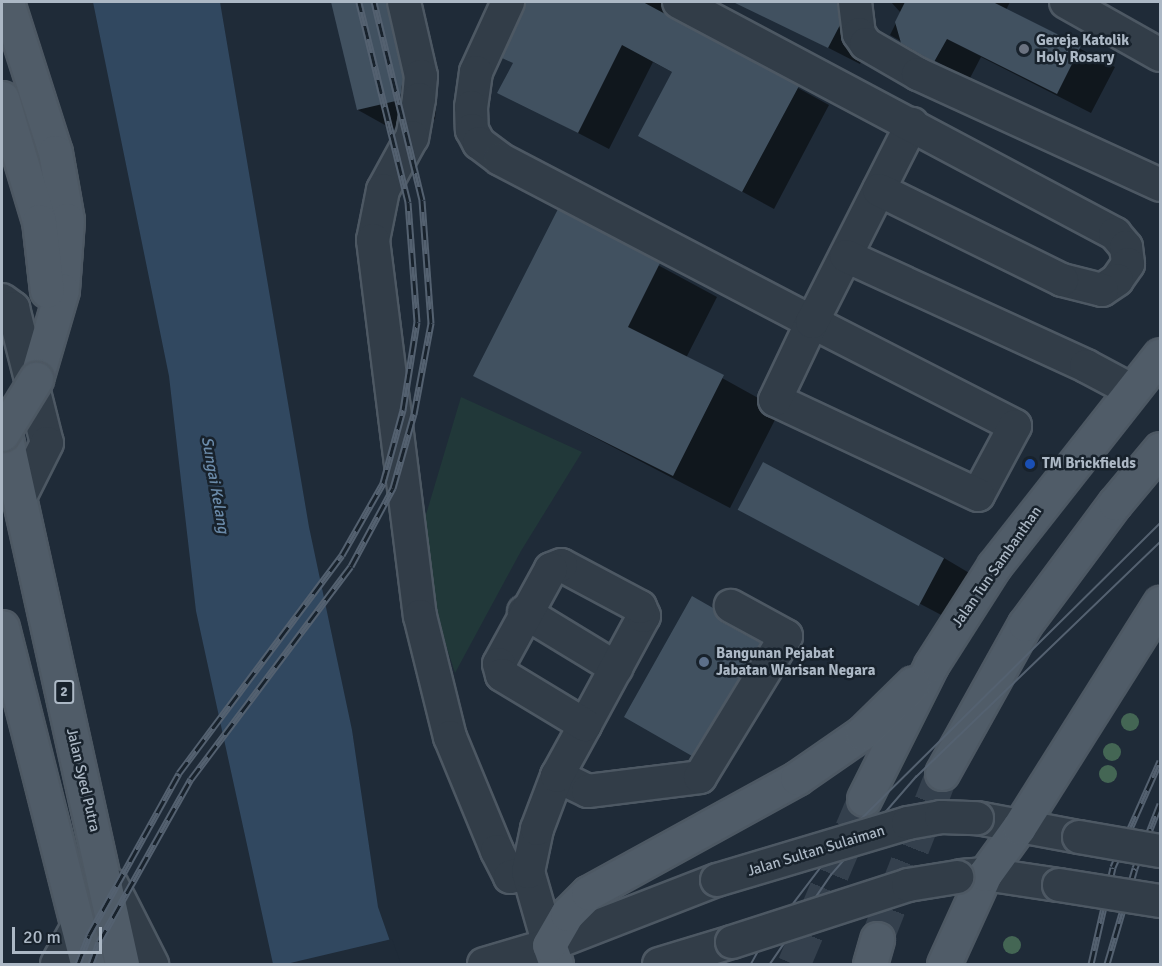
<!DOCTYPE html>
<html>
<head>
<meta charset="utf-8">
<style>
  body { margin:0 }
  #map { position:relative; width:1162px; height:966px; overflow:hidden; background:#1f2b38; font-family:Signika,sans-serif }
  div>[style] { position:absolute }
  .green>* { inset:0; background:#213839 }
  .water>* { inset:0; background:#314860 }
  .pier>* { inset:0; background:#1f2b38 }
  .shadow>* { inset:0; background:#0007 }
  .building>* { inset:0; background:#415160; transform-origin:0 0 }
  .major-tunnel>* { height:33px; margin-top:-16.5px; transform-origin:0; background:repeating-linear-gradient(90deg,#34404d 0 33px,transparent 0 49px) }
  .roads { filter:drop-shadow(2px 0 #4d5863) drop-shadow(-2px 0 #4d5863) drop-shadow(0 2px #4d5863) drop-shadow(0 -2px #4d5863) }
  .minor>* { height:32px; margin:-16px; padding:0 16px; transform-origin:16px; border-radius:16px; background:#323d48 }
  .major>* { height:33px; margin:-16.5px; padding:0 16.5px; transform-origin:16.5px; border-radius:16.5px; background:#505c68 }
  .tram>* { height:1.5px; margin:-0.75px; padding:0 0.75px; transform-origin:0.75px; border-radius:0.75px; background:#546170 }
  .rail>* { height:7px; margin-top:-3.5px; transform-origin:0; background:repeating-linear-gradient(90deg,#18222c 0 14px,#546170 0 28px); box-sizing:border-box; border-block:2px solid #546170 }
  .bridges { filter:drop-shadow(2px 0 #4d5863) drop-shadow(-2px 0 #4d5863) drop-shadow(0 2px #4d5863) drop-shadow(0 -2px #4d5863) }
  .minor-bridge>* { height:32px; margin:-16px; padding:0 16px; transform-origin:16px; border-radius:16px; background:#323d48 }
  .major-bridge>* { height:33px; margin:-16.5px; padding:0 16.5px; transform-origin:16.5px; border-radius:16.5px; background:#505c68 }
  .trees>* { width:18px; height:18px; margin:-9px; border-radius:50%; background:#446654 }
  .dots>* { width:16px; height:16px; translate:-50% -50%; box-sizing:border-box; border:3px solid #18222c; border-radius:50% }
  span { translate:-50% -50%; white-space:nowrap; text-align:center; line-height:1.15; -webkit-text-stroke:5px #18222c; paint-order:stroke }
  .shield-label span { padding:2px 4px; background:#18222c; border:2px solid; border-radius:4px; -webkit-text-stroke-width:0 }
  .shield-label { font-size:14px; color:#acb8c5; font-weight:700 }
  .poi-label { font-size:15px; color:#acb8c5; font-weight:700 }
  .left { translate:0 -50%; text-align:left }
  .street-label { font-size:15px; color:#acb8c5 }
  .water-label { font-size:16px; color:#6b8baa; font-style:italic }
  .frame { position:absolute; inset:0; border:3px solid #acb8c5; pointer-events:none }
  .scale { position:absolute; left:12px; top:927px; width:90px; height:27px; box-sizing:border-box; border:3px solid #acb8c5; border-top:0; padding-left:8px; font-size:18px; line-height:21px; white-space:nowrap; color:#acb8c5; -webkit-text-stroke:4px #18222c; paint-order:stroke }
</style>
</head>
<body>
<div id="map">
  <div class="green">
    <i style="clip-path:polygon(461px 397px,582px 452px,521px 551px,455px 673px,438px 620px,425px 518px)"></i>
  </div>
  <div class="water">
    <i style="clip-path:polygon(93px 2px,220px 2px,309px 527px,352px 730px,378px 907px,398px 964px,273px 964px,196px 611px,169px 376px)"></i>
  </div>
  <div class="pier">
    <i style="clip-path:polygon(392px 939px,401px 964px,286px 964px)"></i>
  </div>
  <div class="shadow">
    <i style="clip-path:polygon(332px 2px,414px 2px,437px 98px,435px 119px,392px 129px,358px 110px)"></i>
    <i style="clip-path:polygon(530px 2px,682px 2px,672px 19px,829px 105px,774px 209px,640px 136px,674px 73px,653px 62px,609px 149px,499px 92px,514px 63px,504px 57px)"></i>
    <i style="clip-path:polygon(752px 2px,845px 2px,870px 43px,860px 64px,768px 17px,771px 11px)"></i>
    <i style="clip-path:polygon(891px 2px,1010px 2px,1006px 10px,1115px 67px,1091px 113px,981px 57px,969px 80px,890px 35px,901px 13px)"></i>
    <i style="clip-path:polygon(558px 211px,717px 297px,686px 358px,780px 410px,730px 508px,475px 375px)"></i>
    <i style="clip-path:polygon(765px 522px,944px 558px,971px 574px,947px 618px)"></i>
    <i style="clip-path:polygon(693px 598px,740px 625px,748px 638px,787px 659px,719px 770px,626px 717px)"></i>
  </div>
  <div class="building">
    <i style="clip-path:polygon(331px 2px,387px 2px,403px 77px,400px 100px,357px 110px)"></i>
    <i style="clip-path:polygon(526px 2px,643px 2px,799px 86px,742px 192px,638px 136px,672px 72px,622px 45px,578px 133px,497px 93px,513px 63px,502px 58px)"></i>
    <i style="clip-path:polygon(733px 2px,837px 2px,840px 25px,828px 48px)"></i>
    <i style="clip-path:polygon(905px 2px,993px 2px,1081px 46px,1057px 94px,947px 39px,934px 62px,901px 43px,895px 22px)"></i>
    <i style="clip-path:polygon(558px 209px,660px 263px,628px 327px,724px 375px,673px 476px,473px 376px)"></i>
    <i style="left:763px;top:462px;width:205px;height:54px;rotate:28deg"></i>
    <i style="clip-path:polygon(692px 596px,713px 608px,722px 622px,761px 643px,692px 756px,624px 717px)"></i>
  </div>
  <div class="major-tunnel">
    <i style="left:877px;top:939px;width:178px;rotate:-68.6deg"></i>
    <i style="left:794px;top:964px;width:179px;rotate:-67deg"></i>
  </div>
  <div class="roads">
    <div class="minor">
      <i style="left:404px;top:2px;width:76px;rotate:77.1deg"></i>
      <i style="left:421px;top:76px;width:23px;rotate:95deg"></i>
      <i style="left:419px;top:99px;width:39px;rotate:100deg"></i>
      <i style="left:412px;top:137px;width:60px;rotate:118.7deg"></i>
      <i style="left:383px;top:190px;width:51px;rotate:101.3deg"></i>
      <i style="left:373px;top:240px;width:379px;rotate:82.9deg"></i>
      <i style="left:420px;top:616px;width:125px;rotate:76.1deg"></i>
      <i style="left:450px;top:737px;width:123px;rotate:67.6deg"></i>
      <i style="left:497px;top:851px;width:29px;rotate:63deg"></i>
      <i style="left:510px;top:877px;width:19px;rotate:-16deg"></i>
      <i style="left:508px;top:2px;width:77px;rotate:114.6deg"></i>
      <i style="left:476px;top:72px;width:35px;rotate:98deg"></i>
      <i style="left:471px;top:107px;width:23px;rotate:88deg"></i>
      <i style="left:472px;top:130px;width:15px;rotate:62deg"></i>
      <i style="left:479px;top:143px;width:26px;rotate:37deg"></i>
      <i style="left:500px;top:159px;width:352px;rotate:27.6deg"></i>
      <i style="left:812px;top:322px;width:228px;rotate:27.1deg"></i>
      <i style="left:1015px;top:426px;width:78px;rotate:118.2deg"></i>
      <i style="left:978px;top:495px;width:224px;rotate:-154.9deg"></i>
      <i style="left:775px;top:400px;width:86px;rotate:-64.6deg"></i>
      <i style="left:812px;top:322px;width:222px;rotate:-63.2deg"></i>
      <i style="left:679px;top:2px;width:494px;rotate:28deg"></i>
      <i style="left:1115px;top:234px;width:17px;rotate:50deg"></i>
      <i style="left:1126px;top:247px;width:17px;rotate:83deg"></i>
      <i style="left:1128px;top:264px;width:19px;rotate:125deg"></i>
      <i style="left:1117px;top:280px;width:18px;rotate:146deg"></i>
      <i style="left:1102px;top:290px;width:41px;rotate:-166deg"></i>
      <i style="left:1062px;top:280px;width:204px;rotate:-153.8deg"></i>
      <i style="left:855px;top:2px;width:32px;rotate:83deg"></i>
      <i style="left:859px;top:34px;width:12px;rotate:55deg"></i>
      <i style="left:866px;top:44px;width:60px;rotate:30deg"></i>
      <i style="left:918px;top:74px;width:266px;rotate:24.6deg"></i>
      <i style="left:1066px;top:2px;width:108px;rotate:29.4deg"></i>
      <i style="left:846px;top:256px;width:264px;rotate:24.6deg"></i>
      <i style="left:1086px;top:366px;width:53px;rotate:28deg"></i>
      <i style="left:2px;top:300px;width:14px;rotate:36deg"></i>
      <i style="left:13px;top:308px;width:139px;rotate:75.9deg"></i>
      <i style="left:47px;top:443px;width:60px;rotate:116.6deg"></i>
      <i style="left:524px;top:612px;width:108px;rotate:31.3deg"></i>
      <i style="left:557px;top:776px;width:34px;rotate:26deg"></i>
      <i style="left:588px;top:791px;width:113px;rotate:-7.1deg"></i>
      <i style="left:700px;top:777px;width:165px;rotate:-58.6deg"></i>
      <i style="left:786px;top:636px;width:63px;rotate:-151.4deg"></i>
      <i style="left:977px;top:818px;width:104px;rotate:10.6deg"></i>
      <i style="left:961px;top:876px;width:24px;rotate:-5deg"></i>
      <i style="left:985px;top:874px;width:75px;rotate:8.5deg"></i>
      <i style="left:112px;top:885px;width:89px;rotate:63.1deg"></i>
      <i style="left:549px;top:945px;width:76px;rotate:-106deg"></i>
      <i style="left:528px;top:872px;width:44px;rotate:-78.2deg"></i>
      <i style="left:537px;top:829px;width:57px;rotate:-69.3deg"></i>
      <i style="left:557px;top:776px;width:58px;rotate:-61.2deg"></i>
      <i style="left:585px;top:725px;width:124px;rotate:-61.6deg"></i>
      <i style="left:644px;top:616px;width:10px;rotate:-114deg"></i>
      <i style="left:640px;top:607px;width:89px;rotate:-152deg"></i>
      <i style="left:561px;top:565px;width:11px;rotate:158deg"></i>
      <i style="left:551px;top:569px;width:108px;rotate:118.7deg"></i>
      <i style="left:499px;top:664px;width:11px;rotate:75deg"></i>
      <i style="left:502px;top:675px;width:97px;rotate:31.1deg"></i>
      <i style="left:57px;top:964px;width:43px;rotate:-61.1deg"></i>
      <i style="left:484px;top:964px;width:68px;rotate:-16.3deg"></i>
      <i style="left:549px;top:945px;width:180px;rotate:-21.2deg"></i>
      <i style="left:659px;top:964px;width:76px;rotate:-16.8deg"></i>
    </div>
    <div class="major">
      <i style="left:7px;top:2px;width:157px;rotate:72.3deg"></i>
      <i style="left:55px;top:152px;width:69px;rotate:80deg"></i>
      <i style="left:67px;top:220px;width:70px;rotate:94.1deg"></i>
      <i style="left:62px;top:290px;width:93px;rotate:106.3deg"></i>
      <i style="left:2px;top:98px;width:128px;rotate:73.3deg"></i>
      <i style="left:39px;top:221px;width:70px;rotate:83.5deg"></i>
      <i style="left:2px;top:420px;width:557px;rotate:77.56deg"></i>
      <i style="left:2px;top:627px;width:348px;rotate:75.8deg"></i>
      <i style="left:942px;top:773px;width:171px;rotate:-60.9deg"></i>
      <i style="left:1025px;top:624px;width:151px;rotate:-53.4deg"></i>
      <i style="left:1115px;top:503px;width:70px;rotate:-50.2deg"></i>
      <i style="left:864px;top:799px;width:150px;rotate:-63.4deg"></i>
      <i style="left:931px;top:665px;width:117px;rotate:-57.5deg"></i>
      <i style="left:994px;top:566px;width:268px;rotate:-51.8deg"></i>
      <i style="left:556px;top:964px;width:20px;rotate:-110deg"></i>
      <i style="left:549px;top:945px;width:36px;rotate:-60deg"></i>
      <i style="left:567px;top:914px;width:30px;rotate:-45deg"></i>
      <i style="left:588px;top:893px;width:239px;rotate:-28.8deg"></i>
      <i style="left:797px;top:778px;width:79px;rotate:-34.7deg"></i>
      <i style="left:862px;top:733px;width:71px;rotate:-44.4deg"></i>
      <i style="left:870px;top:964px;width:26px;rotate:-74deg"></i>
      <i style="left:944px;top:964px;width:99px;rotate:-65.5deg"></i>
      <i style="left:985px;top:874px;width:58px;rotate:-54.1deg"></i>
      <i style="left:1019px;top:827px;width:265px;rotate:-57.8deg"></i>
    </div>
  </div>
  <div class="tram">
    <i style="left:751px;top:964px;width:21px;rotate:-61deg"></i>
    <i style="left:761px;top:946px;width:141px;rotate:-52.8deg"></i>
    <i style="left:846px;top:834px;width:442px;rotate:-44.7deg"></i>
    <i style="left:770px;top:964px;width:108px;rotate:-55.6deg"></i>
    <i style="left:831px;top:875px;width:130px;rotate:-49.1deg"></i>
    <i style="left:916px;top:777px;width:339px;rotate:-43.9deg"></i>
  </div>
  <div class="rail">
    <i style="left:78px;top:964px;width:31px;rotate:-69deg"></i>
    <i style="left:89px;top:935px;width:185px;rotate:-60.9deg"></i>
    <i style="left:179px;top:773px;width:272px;rotate:-53.2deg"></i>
    <i style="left:342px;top:555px;width:83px;rotate:-60.3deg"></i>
    <i style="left:383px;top:483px;width:76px;rotate:-74.7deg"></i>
    <i style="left:403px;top:410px;width:89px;rotate:-81deg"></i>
    <i style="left:417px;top:322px;width:120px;rotate:-94.3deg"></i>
    <i style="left:408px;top:202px;width:206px;rotate:-103.8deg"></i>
    <i style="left:91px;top:964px;width:23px;rotate:-70deg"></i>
    <i style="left:99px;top:942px;width:187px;rotate:-60.6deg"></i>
    <i style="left:191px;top:779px;width:266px;rotate:-53.1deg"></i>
    <i style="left:351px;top:566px;width:89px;rotate:-61.7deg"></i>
    <i style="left:393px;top:488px;width:77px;rotate:-74.2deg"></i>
    <i style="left:414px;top:414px;width:93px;rotate:-79.4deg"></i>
    <i style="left:431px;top:323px;width:123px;rotate:-94.2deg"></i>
    <i style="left:422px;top:200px;width:204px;rotate:-103.6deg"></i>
    <i style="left:1091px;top:964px;width:99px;rotate:-77.2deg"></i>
    <i style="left:1113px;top:867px;width:116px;rotate:-66.1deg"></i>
    <i style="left:1107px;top:964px;width:100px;rotate:-73.7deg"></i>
    <i style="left:1135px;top:868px;width:69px;rotate:-68.7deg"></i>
  </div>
  <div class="bridges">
    <div class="minor-bridge">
      <i style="left:1079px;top:837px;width:82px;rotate:9.8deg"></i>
      <i style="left:717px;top:880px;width:199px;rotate:-16.6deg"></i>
      <i style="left:908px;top:823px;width:34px;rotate:-10deg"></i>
      <i style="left:941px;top:817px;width:36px;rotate:2deg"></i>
      <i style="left:1059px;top:885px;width:102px;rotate:9deg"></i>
      <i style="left:732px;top:942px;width:185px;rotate:-17.9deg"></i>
      <i style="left:908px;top:885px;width:50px;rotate:-9.3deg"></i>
    </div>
    <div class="major-bridge">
      <i style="left:2px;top:434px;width:65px;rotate:-58.3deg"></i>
    </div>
  </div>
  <div class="trees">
    <i style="left:1130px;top:722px"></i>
    <i style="left:1112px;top:752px"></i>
    <i style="left:1108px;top:774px"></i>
    <i style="left:1012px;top:945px"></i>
  </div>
  <div class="dots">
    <i style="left:1024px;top:49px;background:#6b7280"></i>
    <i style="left:1030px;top:464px;background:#1a4fb4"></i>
    <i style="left:704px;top:662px;background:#5c6f8a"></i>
  </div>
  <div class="shield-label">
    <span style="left:64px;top:692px">2</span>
  </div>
  <div class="poi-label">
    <span class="left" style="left:1036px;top:49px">Gereja Katolik<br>Holy Rosary</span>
    <span class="left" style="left:1042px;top:464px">TM Brickfields</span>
    <span class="left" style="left:716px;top:662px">Bangunan Pejabat<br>Jabatan Warisan Negara</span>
  </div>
  <div class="street-label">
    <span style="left:997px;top:567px;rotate:-55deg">Jalan Tun Sambanthan</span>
    <span style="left:83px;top:780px;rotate:77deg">Jalan Syed Putra</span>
    <span style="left:816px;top:851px;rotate:-17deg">Jalan Sultan Sulaiman</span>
  </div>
  <div class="water-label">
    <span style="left:215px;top:485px;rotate:80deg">Sungai Kelang</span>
  </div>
  <div class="frame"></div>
  <div class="scale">20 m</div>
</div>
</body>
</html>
